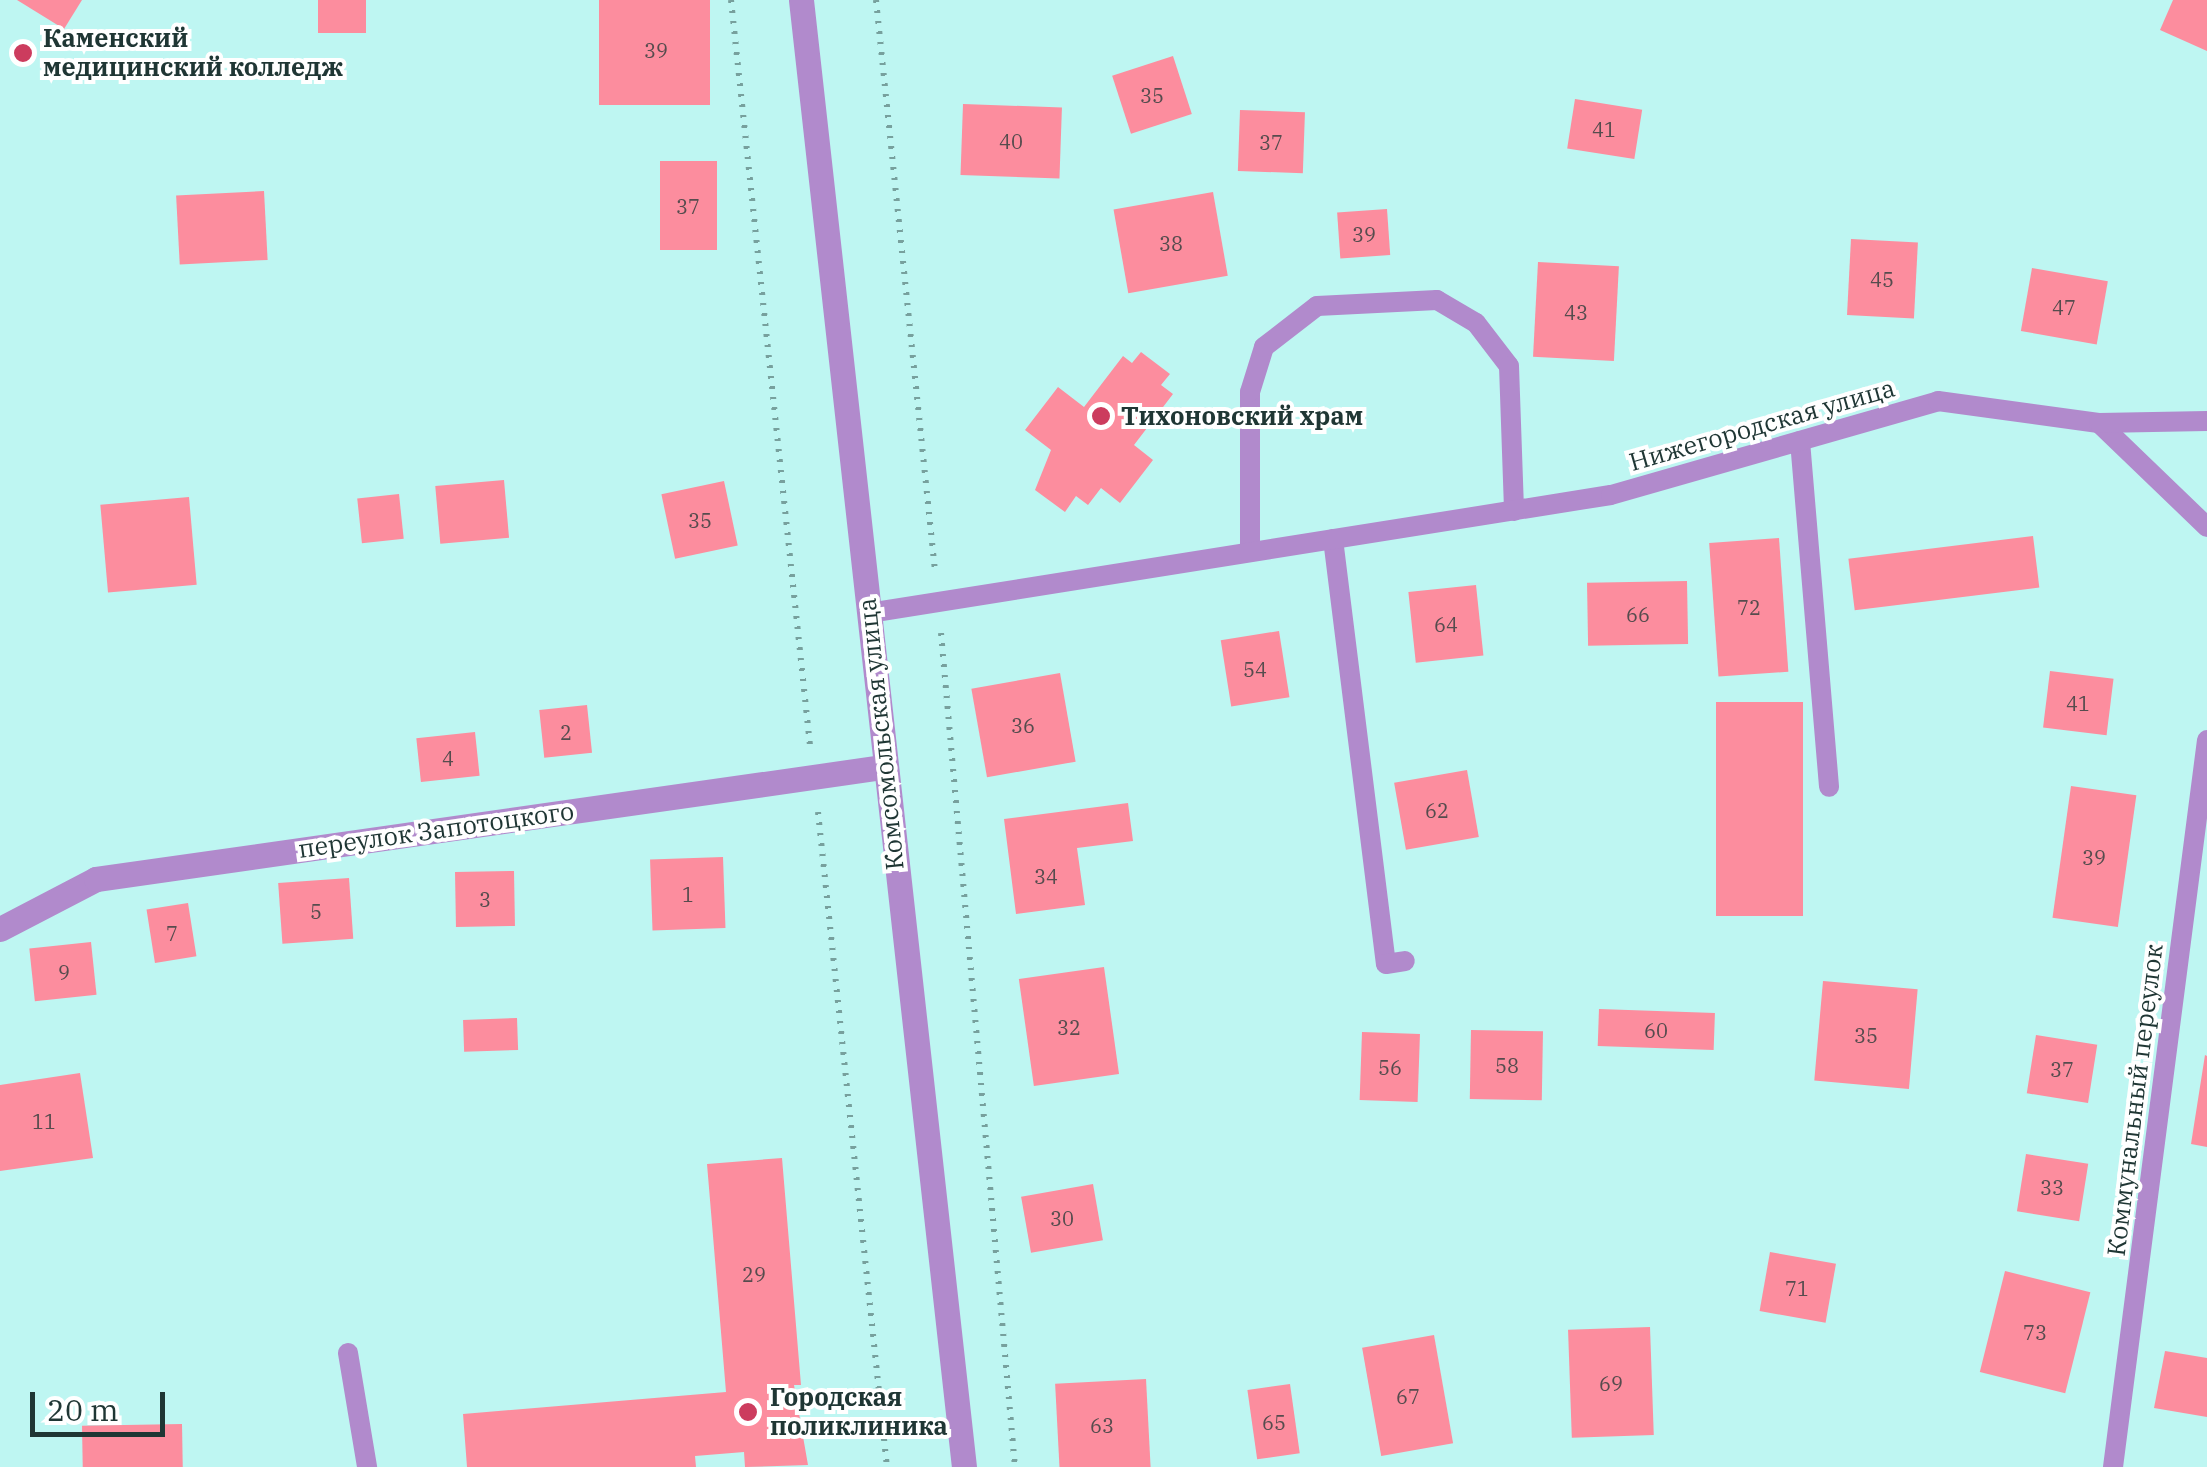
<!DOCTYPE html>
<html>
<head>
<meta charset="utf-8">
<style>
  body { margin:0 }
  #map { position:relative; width:2207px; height:1467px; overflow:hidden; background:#bef6f2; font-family:"IBM Plex Serif",serif }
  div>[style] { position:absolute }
  .building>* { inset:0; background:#fc8d9e; transform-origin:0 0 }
  .path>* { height:6px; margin-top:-3px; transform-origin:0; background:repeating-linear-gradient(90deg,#77a09d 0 2.5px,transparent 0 10.5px) }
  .service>* { height:20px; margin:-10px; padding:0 10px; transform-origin:10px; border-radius:10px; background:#b18acc }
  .minor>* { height:25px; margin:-12.5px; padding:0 12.5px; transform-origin:12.5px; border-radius:12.5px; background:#b18acc }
  .tertiary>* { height:25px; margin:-12.5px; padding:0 12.5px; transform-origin:12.5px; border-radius:12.5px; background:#b18acc }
  .dots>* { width:28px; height:28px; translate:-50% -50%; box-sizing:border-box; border:5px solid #fff; border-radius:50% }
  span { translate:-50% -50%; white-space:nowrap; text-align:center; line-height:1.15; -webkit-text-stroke:8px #fff; paint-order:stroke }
  .number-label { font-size:20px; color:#564c4e }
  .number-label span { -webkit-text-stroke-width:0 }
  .poi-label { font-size:25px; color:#1f3634; font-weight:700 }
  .left { translate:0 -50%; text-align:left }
  .street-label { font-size:25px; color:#1f3634 }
  .scale { position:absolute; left:30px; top:1392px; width:135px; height:45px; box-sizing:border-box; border:5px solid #1f3634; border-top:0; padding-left:12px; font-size:30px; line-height:35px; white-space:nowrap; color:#1f3634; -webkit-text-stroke:8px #fff; paint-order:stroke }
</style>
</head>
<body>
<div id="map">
  <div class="building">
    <i style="clip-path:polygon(17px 0,82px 0,64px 29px)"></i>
    <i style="left:318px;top:0;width:48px;height:33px"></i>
    <i style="left:599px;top:0;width:111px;height:105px"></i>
    <i style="clip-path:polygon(2173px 0,2207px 0,2207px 51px,2160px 30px)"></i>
    <i style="left:1173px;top:56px;width:61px;height:64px;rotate:72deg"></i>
    <i style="left:1575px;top:99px;width:68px;height:50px;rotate:9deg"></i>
    <i style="left:963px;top:104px;width:99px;height:71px;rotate:2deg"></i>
    <i style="left:1240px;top:110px;width:65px;height:61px;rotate:2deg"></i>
    <i style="left:660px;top:161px;width:57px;height:89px"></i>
    <i style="left:264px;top:191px;width:69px;height:88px;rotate:87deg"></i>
    <i style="left:1213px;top:192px;width:85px;height:101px;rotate:80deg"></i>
    <i style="left:1387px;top:209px;width:46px;height:50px;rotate:86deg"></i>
    <i style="left:1851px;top:239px;width:67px;height:76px;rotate:3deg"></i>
    <i style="left:1538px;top:262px;width:81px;height:95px;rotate:3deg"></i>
    <i style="left:2032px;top:268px;width:77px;height:64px;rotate:10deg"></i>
    <i style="clip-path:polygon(1141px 352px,1170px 374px,1161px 385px,1173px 394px,1134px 445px,1153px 460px,1120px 503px,1101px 488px,1088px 505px,1076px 496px,1065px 512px,1035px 490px,1051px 450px,1025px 430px,1058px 387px,1084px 407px,1123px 356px,1132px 363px)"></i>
    <i style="left:504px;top:480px;width:58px;height:69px;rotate:85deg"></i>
    <i style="left:724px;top:481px;width:66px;height:64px;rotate:78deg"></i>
    <i style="left:399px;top:494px;width:45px;height:42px;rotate:84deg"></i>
    <i style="left:189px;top:497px;width:88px;height:89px;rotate:85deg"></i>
    <i style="left:2033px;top:536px;width:52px;height:186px;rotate:83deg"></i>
    <i style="left:1779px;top:538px;width:134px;height:70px;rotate:86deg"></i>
    <i style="left:1687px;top:581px;width:63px;height:100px;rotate:89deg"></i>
    <i style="left:1476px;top:585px;width:71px;height:68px;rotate:84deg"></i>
    <i style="left:1279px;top:631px;width:67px;height:59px;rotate:81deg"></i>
    <i style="left:2050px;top:671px;width:64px;height:57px;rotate:7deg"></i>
    <i style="left:1060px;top:673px;width:90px;height:90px;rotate:80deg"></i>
    <i style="left:1803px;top:702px;width:214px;height:87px;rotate:90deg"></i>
    <i style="left:587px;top:705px;width:48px;height:48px;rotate:84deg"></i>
    <i style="left:475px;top:732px;width:44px;height:59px;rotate:84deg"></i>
    <i style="left:1467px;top:770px;width:68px;height:74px;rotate:80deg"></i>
    <i style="left:2071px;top:786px;width:66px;height:133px;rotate:8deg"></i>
    <i style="clip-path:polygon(1128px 803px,1133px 841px,1077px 848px,1085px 905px,1016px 914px,1004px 819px)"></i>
    <i style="left:723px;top:857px;width:71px;height:73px;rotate:88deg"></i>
    <i style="left:514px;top:871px;width:55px;height:59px;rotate:89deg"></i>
    <i style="left:349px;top:878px;width:61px;height:71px;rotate:86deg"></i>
    <i style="left:188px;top:903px;width:54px;height:42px;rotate:81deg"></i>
    <i style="left:91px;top:942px;width:53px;height:62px;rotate:84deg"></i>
    <i style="left:1104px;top:967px;width:108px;height:86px;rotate:82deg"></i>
    <i style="left:1823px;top:981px;width:95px;height:100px;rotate:5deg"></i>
    <i style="left:1599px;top:1009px;width:116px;height:37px;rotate:2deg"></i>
    <i style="left:517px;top:1018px;width:32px;height:54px;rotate:88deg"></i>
    <i style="left:1471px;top:1030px;width:72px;height:69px;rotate:1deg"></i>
    <i style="left:1362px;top:1032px;width:58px;height:68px;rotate:2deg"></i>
    <i style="left:2036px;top:1035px;width:62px;height:59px;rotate:9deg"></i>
    <i style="clip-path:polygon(2205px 1055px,2207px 1056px,2207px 1147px,2191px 1144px)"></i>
    <i style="clip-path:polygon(80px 1073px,93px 1158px,0 1171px,0 1085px)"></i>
    <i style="left:2026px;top:1154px;width:63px;height:58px;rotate:9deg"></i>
    <i style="clip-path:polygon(782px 1158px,801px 1385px,794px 1385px,808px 1465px,745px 1467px,744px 1452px,695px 1456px,696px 1467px,467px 1467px,463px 1414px,726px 1392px,707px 1164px)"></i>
    <i style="left:1093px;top:1184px;width:57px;height:73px;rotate:80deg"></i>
    <i style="left:1770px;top:1252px;width:67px;height:60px;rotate:10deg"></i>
    <i style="left:2005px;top:1271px;width:88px;height:104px;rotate:14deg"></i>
    <i style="left:1650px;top:1327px;width:108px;height:82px;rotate:88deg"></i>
    <i style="left:1434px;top:1335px;width:110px;height:73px;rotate:80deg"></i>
    <i style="clip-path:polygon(2165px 1351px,2207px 1358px,2207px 1417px,2154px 1408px)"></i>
    <i style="left:1146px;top:1379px;width:88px;height:91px;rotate:87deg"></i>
    <i style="left:1290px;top:1384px;width:70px;height:43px;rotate:82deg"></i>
    <i style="left:182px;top:1424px;width:43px;height:100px;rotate:89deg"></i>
  </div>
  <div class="path">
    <i style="left:731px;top:0;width:749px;rotate:83.95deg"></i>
    <i style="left:876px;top:0;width:574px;rotate:84.1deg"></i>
    <i style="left:941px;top:633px;width:837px;rotate:84.93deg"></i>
    <i style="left:818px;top:812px;width:659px;rotate:83.99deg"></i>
  </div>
  <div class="service">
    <i style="left:2099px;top:423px;width:150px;rotate:43.9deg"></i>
    <i style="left:1800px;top:441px;width:347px;rotate:85.2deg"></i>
    <i style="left:1333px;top:539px;width:428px;rotate:82.9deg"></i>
    <i style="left:1386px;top:964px;width:19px;rotate:-9deg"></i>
    <i style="left:1250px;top:552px;width:160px;rotate:-90deg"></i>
    <i style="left:1250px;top:392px;width:47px;rotate:-72.7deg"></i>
    <i style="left:1264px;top:347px;width:67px;rotate:-37.7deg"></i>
    <i style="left:1317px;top:306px;width:120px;rotate:-2.9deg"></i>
    <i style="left:1437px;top:300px;width:45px;rotate:30.5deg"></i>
    <i style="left:1476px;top:323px;width:54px;rotate:52.5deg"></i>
    <i style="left:1509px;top:366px;width:145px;rotate:88deg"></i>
    <i style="left:869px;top:613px;width:751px;rotate:-9.04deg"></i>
    <i style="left:1611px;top:495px;width:340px;rotate:-16deg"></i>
    <i style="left:1938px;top:401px;width:162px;rotate:7.8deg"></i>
    <i style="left:2099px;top:423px;width:108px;rotate:-1.1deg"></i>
    <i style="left:348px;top:1353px;width:116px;rotate:80.5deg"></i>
    <i style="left:2113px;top:1467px;width:733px;rotate:-82.63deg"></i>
  </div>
  <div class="minor">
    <i style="left:0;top:929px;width:108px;rotate:-27.5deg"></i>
    <i style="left:96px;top:879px;width:795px;rotate:-8.1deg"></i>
  </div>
  <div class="tertiary">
    <i style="left:801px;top:0;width:1476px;rotate:83.66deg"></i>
  </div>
  <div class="dots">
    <i style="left:23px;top:53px;background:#cc3c5e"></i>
    <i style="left:1101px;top:416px;background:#cc3c5e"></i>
    <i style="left:748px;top:1412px;background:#cc3c5e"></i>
  </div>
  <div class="number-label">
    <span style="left:656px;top:50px">39</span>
    <span style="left:1152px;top:95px">35</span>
    <span style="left:1604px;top:129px">41</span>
    <span style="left:1011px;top:141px">40</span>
    <span style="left:1271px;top:142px">37</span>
    <span style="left:688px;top:206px">37</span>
    <span style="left:1364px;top:234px">39</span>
    <span style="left:1171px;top:243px">38</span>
    <span style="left:1882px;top:279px">45</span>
    <span style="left:2064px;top:307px">47</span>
    <span style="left:1576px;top:312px">43</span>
    <span style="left:700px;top:520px">35</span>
    <span style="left:1749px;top:607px">72</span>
    <span style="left:1638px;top:614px">66</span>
    <span style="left:1446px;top:624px">64</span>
    <span style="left:1255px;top:669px">54</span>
    <span style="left:2078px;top:703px">41</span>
    <span style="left:1023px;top:725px">36</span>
    <span style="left:566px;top:732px">2</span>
    <span style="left:448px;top:758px">4</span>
    <span style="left:1437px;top:810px">62</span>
    <span style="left:2094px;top:857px">39</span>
    <span style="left:1046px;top:876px">34</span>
    <span style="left:688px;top:894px">1</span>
    <span style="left:485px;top:899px">3</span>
    <span style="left:316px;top:911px">5</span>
    <span style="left:172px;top:933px">7</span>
    <span style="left:64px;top:972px">9</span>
    <span style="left:1069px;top:1027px">32</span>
    <span style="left:1656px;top:1030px">60</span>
    <span style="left:1866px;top:1035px">35</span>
    <span style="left:1507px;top:1065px">58</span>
    <span style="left:1390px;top:1067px">56</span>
    <span style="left:2062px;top:1069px">37</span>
    <span style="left:44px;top:1121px">11</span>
    <span style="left:2052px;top:1187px">33</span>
    <span style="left:1062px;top:1218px">30</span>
    <span style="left:754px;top:1274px">29</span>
    <span style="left:1797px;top:1288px">71</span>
    <span style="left:2035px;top:1332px">73</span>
    <span style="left:1611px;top:1383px">69</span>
    <span style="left:1408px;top:1396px">67</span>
    <span style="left:1274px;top:1422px">65</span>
    <span style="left:1102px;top:1425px">63</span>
  </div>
  <div class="poi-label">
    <span class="left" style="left:43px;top:53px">Каменский<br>медицинский колледж</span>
    <span class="left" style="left:1121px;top:416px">Тихоновский храм</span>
    <span class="left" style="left:770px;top:1412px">Городская<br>поликлиника</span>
  </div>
  <div class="street-label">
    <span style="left:1762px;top:425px;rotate:-16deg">Нижегородская улица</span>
    <span style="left:881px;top:734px;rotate:-96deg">Комсомольская улица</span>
    <span style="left:436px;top:830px;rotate:-8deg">переулок Запотоцкого</span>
    <span style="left:2135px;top:1100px;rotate:-83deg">Коммунальный переулок</span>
  </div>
  <div class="scale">20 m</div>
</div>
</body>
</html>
